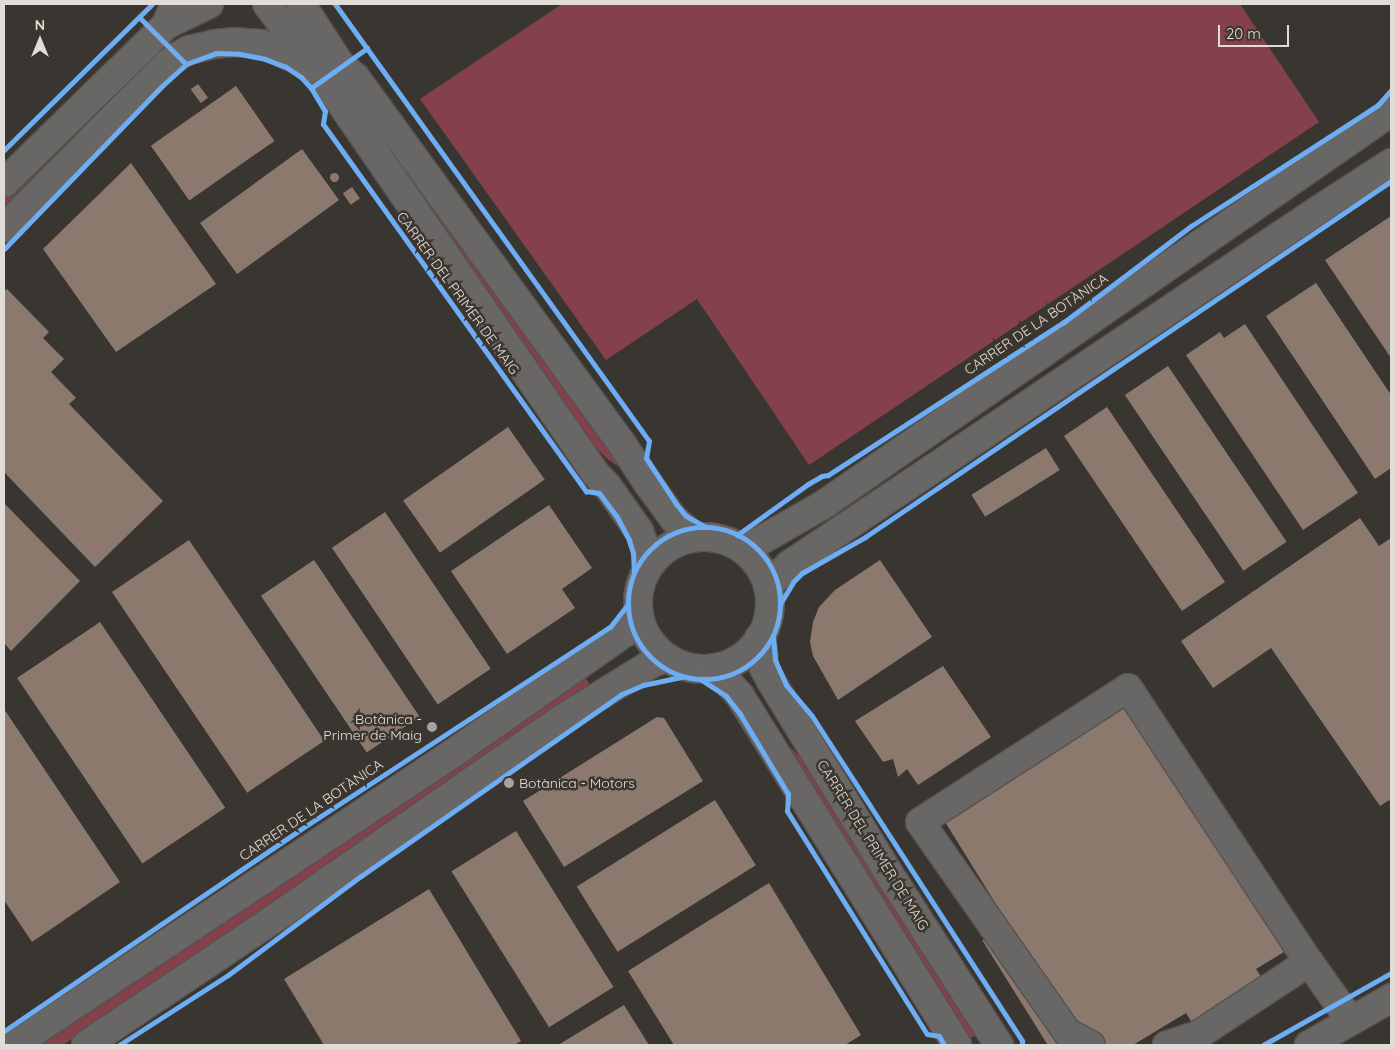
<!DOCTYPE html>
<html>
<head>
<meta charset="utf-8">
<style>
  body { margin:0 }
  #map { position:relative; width:1395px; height:1049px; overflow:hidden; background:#393632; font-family:Quicksand,sans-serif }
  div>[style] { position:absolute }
  .green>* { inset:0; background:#85414b }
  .building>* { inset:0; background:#8c796e; transform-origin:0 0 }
  .round { border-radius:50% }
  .roads { filter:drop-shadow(1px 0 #565350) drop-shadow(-1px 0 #565350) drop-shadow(0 1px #565350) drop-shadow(0 -1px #565350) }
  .minor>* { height:28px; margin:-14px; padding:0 14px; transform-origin:14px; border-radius:14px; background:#696765 }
  .minor>.ring { margin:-14px; padding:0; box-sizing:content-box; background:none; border:28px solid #696765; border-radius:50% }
  .cycleway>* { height:5px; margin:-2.5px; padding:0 2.5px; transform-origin:2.5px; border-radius:2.5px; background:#6dadf4 }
  .cycleway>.ring { margin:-2.5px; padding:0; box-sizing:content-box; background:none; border:5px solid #6dadf4; border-radius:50% }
  .dots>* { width:14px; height:14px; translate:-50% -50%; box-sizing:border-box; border:2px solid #3c362f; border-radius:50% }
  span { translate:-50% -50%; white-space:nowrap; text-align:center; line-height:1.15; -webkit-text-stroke:5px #3c362f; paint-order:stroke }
  .street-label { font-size:14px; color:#e0dcd7 }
  .poi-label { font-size:14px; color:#e0dcd7 }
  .right { translate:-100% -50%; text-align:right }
  .left { translate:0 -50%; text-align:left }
  .frame { position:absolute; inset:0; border:5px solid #e0dcd7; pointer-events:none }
  .north { position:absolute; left:15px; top:15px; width:50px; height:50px; -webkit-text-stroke:4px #3c362f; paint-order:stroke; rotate:0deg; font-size:14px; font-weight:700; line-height:20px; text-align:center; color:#e0dcd7 }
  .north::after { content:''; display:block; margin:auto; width:18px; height:22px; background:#e0dcd7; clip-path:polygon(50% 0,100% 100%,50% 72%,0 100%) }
  .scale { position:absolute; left:1218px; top:25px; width:71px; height:22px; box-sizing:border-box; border:2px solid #e0dcd7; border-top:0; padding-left:6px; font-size:15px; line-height:18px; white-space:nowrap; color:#e0dcd7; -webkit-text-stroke:4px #3c362f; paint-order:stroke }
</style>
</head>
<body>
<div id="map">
  <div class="green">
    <i style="clip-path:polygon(562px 4px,1240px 4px,1319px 122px,809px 465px,697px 299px,606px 360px,420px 99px)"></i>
    <i style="clip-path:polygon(46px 164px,46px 166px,4px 209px,4px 195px)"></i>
    <i style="clip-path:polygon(423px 198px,446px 216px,624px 468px,622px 469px,606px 458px,592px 443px,421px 200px)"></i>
    <i style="clip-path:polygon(584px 675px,590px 685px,63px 1045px,38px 1045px)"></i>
    <i style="clip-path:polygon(791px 748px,810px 767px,979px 1033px,968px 1040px,788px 750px)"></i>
  </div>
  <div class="building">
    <i style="left:198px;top:84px;width:17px;height:9px;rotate:54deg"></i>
    <i style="left:236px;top:86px;width:67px;height:104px;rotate:55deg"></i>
    <i style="left:302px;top:149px;width:63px;height:126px;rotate:54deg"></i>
    <i style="clip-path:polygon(131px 163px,216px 284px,116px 352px,43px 249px)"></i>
    <i class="round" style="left:329.5px;top:172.5px;width:9px;height:9px"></i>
    <i style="left:352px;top:187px;width:14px;height:11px;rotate:56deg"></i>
    <i style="clip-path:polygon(1391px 216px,1391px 358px,1325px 260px)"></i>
    <i style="clip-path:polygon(1316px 283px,1391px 395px,1391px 468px,1375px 479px,1266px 316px)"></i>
    <i style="clip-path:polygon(7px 289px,49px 332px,43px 338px,64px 359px,51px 372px,76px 398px,69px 404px,163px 501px,95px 567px,4px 472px,4px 291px)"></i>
    <i style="clip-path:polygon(1245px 324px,1358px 493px,1303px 530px,1186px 355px,1220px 332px,1224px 338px)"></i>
    <i style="left:1168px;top:366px;width:212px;height:52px;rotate:56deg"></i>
    <i style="left:1107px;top:407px;width:211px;height:52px;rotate:56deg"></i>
    <i style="left:508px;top:427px;width:64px;height:128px;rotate:55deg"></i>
    <i style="left:1046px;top:448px;width:26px;height:88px;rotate:58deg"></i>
    <i style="clip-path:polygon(4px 503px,80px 581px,11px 651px,4px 643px)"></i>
    <i style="clip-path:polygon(549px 505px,592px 568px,562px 589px,575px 608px,507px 654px,451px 571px)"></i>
    <i style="left:385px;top:512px;width:189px;height:64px;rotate:56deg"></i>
    <i style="clip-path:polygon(1360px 518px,1379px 546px,1391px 538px,1391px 803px,1389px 800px,1380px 806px,1271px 648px,1213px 688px,1181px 641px)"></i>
    <i style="left:189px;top:540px;width:242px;height:93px;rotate:56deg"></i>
    <i style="left:314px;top:560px;width:189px;height:64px;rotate:56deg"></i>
    <i style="clip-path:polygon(880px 560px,932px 637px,838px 700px,813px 656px,810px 642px,813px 622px,819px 607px,835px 590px)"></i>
    <i style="left:100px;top:622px;width:224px;height:100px;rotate:56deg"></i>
    <i style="clip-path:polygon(943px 666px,991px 737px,918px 785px,907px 769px,898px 777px,893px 759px,883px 762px,855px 721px)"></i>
    <i style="clip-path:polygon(1138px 698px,1247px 893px,1284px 952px,1256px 969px,1268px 987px,1197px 1031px,1186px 1013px,1133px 1045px,1083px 1045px,934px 804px,1106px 702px,1114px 713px)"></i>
    <i style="clip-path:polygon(4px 709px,120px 882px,32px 942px,4px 900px)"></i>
    <i style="clip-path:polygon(657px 717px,664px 718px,703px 781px,564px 867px,523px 801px)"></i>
    <i style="left:715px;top:800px;width:77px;height:163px;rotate:58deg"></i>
    <i style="left:516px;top:831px;width:184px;height:76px;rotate:58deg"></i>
    <i style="clip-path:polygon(769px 883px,861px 1035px,845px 1045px,674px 1045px,628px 971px)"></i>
    <i style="clip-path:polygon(429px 889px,521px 1041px,514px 1045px,324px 1045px,284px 979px)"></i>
    <i style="left:996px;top:932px;width:133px;height:16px;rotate:58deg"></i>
    <i style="clip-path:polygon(624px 1005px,649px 1045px,558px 1045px)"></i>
  </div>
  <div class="roads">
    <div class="minor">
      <i style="left:267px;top:4px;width:111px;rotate:53deg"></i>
      <i style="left:334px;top:93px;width:461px;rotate:55.5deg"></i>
      <i style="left:595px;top:473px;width:19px;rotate:47deg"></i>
      <i style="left:608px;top:487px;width:54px;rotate:54.8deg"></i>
      <i style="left:639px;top:531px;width:22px;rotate:69deg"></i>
      <i style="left:647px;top:552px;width:15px;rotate:86deg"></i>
      <i style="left:301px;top:4px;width:72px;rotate:57deg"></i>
      <i style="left:340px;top:64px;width:21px;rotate:41deg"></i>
      <i style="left:356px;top:78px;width:456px;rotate:54deg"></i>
      <i style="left:624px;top:447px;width:42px;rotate:56.7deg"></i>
      <i style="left:647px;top:482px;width:46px;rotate:53.9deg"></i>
      <i style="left:674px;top:519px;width:27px;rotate:42deg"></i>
      <i style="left:166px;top:25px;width:48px;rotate:-26deg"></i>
      <i style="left:4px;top:183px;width:226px;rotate:-44.3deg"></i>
      <i style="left:166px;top:25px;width:23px;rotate:-67deg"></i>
      <i style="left:4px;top:228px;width:230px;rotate:-45.2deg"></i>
      <i style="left:166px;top:65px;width:15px;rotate:-37deg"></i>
      <i style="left:178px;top:56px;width:13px;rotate:-29deg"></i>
      <i style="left:189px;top:50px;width:27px;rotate:-13deg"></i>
      <i style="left:215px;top:44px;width:18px;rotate:-6deg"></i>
      <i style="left:233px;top:42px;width:29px;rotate:4deg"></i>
      <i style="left:262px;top:44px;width:55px;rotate:23.7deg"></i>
      <i class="ring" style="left:638px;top:537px;width:104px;height:104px"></i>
      <i style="left:744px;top:550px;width:91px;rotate:-29.7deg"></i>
      <i style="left:823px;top:505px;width:691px;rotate:-34.68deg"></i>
      <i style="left:768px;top:586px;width:30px;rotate:-45deg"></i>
      <i style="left:789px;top:565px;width:639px;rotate:-33.84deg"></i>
      <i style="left:1320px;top:209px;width:85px;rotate:-32.9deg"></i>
      <i style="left:759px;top:638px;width:13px;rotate:72deg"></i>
      <i style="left:763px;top:650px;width:18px;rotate:87deg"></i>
      <i style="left:764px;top:668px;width:15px;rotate:62deg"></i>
      <i style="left:771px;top:681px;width:237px;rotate:58.5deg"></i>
      <i style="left:895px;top:883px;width:193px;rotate:57.3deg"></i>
      <i style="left:715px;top:668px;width:38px;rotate:48deg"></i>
      <i style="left:740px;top:696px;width:411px;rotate:58.1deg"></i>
      <i style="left:1309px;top:962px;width:72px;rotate:54.6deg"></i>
      <i style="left:14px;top:1045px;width:526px;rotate:-33.6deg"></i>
      <i style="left:452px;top:754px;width:219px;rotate:-35.1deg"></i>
      <i style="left:631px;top:628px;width:11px;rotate:-45deg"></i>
      <i style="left:86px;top:1045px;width:231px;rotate:-33.9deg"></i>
      <i style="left:278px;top:916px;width:340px;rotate:-34.8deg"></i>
      <i style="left:557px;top:722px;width:114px;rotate:-31.7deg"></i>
      <i style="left:654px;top:662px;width:14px;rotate:-17deg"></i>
      <i style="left:1091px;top:1045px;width:27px;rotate:-152deg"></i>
      <i style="left:1067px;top:1032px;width:256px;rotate:-125deg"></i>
      <i style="left:920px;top:822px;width:247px;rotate:-32.8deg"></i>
      <i style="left:1128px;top:688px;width:328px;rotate:56.6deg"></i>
      <i style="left:1309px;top:962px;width:133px;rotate:146.7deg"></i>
      <i style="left:1198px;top:1035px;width:33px;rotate:162deg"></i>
      <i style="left:1309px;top:1045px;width:95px;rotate:-29.8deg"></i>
    </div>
  </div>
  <div class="cycleway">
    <i style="left:335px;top:4px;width:538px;rotate:54.3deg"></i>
    <i style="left:649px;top:441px;width:17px;rotate:100deg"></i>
    <i style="left:646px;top:458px;width:56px;rotate:56.6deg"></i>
    <i style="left:677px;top:505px;width:14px;rotate:51deg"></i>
    <i style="left:686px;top:516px;width:21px;rotate:29deg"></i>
    <i style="left:139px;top:17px;width:66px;rotate:45deg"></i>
    <i style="left:311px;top:88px;width:69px;rotate:-35.5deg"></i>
    <i style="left:4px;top:150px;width:208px;rotate:-44.6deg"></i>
    <i style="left:4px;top:249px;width:228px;rotate:-45.9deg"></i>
    <i style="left:163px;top:85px;width:31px;rotate:-42deg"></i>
    <i style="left:186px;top:64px;width:32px;rotate:-20deg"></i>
    <i style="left:216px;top:53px;width:24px;rotate:2deg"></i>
    <i style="left:240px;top:54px;width:25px;rotate:11deg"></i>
    <i style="left:265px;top:59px;width:22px;rotate:21deg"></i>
    <i style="left:286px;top:67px;width:18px;rotate:34deg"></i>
    <i style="left:301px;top:77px;width:15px;rotate:48deg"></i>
    <i style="left:311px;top:88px;width:27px;rotate:59deg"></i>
    <i style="left:325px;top:111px;width:13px;rotate:99deg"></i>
    <i style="left:323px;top:124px;width:452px;rotate:54.4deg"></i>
    <i style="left:586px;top:491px;width:13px;rotate:9deg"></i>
    <i style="left:599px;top:493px;width:30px;rotate:53deg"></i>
    <i style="left:617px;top:517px;width:26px;rotate:62deg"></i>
    <i style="left:629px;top:540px;width:14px;rotate:73deg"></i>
    <i style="left:633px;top:553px;width:19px;rotate:87deg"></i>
    <i class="ring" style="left:628px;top:527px;width:147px;height:147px"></i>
    <i style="left:737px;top:535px;width:87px;rotate:-35.7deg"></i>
    <i style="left:808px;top:484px;width:16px;rotate:-30deg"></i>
    <i style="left:822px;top:476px;width:6px;rotate:-9deg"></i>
    <i style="left:828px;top:475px;width:281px;rotate:-33deg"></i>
    <i style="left:1064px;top:322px;width:159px;rotate:-37.1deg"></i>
    <i style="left:1191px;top:226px;width:223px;rotate:-32.9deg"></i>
    <i style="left:1378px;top:105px;width:20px;rotate:-49deg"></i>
    <i style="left:780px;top:604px;width:26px;rotate:-59deg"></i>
    <i style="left:793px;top:582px;width:13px;rotate:-45deg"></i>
    <i style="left:802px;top:573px;width:73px;rotate:-29.7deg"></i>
    <i style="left:865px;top:537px;width:635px;rotate:-34.09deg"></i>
    <i style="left:773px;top:636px;width:24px;rotate:85deg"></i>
    <i style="left:775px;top:660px;width:27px;rotate:66deg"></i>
    <i style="left:786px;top:685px;width:40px;rotate:50deg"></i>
    <i style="left:812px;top:716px;width:387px;rotate:57.1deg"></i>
    <i style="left:1022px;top:1041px;width:4px;rotate:90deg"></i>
    <i style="left:700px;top:679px;width:31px;rotate:33deg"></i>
    <i style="left:726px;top:696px;width:23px;rotate:52deg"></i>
    <i style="left:740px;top:714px;width:93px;rotate:59deg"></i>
    <i style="left:788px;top:794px;width:17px;rotate:93deg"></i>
    <i style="left:787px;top:811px;width:263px;rotate:57.9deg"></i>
    <i style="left:927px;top:1034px;width:12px;rotate:9deg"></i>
    <i style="left:939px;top:1036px;width:10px;rotate:61deg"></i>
    <i style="left:4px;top:1031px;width:356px;rotate:-34.2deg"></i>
    <i style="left:298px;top:831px;width:373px;rotate:-33.2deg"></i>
    <i style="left:610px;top:627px;width:28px;rotate:-52deg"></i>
    <i style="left:119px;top:1045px;width:130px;rotate:-32.7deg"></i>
    <i style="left:228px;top:975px;width:166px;rotate:-36.7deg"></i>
    <i style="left:361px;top:876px;width:318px;rotate:-34.9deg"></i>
    <i style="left:622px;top:694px;width:23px;rotate:-23deg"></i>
    <i style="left:643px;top:685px;width:40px;rotate:-12deg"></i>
    <i style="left:1263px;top:1045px;width:147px;rotate:-29.4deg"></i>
  </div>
  <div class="dots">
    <i style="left:432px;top:727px;background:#a6a29d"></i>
    <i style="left:509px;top:783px;background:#a6a29d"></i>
  </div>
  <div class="street-label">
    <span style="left:458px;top:293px;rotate:54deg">CARRER DEL PRIMER DE MAIG</span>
    <span style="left:1036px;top:324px;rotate:-34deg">CARRER DE LA BOTÀNICA</span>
    <span style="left:311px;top:810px;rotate:-34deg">CARRER DE LA BOTÀNICA</span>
    <span style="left:873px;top:845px;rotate:58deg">CARRER DEL PRIMER DE MAIG</span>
  </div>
  <div class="poi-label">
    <span class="right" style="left:422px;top:727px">Botànica -<br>Primer de Maig</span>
    <span class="left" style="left:519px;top:783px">Botànica - Motors</span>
  </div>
  <div class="frame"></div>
  <div class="north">N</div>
  <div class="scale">20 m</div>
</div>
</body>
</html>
